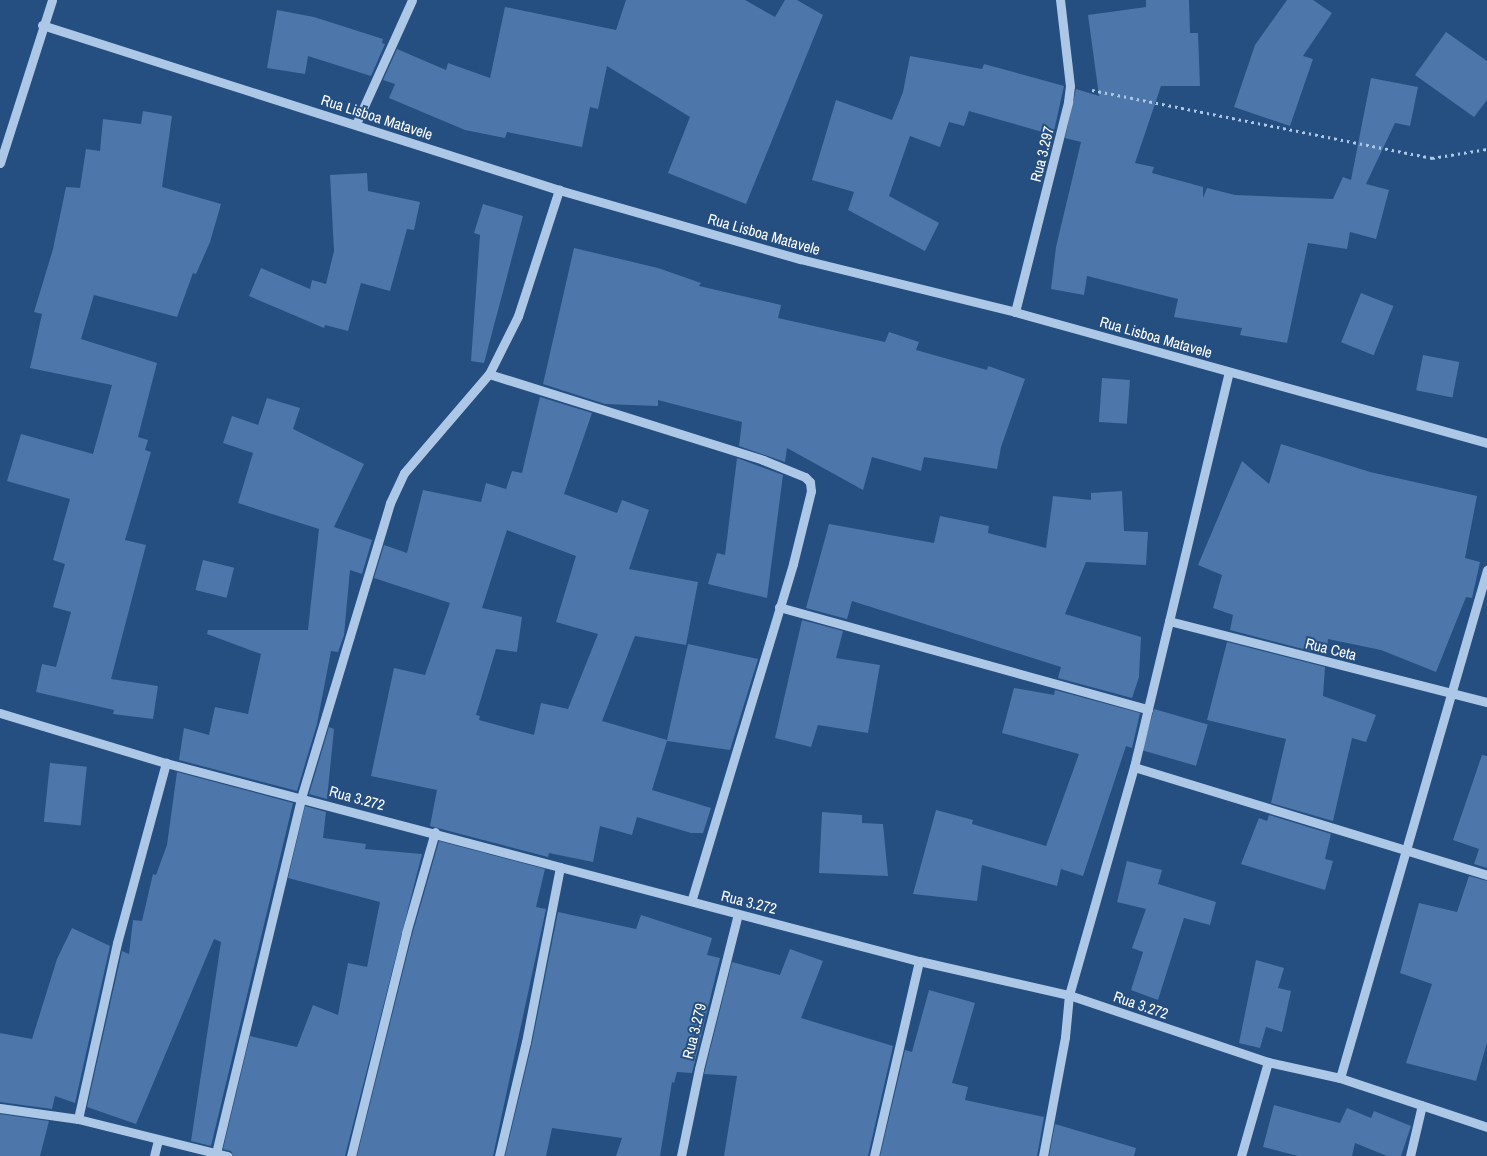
<!DOCTYPE html>
<html>
<head>
<meta charset="utf-8">
<style>
  body { margin:0 }
  #map { position:relative; width:1487px; height:1156px; overflow:hidden; background:#254e81; font-family:"Archivo Narrow",sans-serif }
  div>[style] { position:absolute }
  .building>* { inset:0; background:#4d77aa; transform-origin:0 0 }
  .path>* { height:3px; margin-top:-1.5px; transform-origin:0; background:repeating-linear-gradient(90deg,#adc7e7 0 2.5px,transparent 0 6.5px) }
  .minor>* { height:9px; margin:-4.5px; padding:0 4.5px; transform-origin:4.5px; border-radius:4.5px; background:#adc7e7 }
  span { translate:-50% -50%; white-space:nowrap; text-align:center; line-height:1.15; -webkit-text-stroke:4px #254e81; paint-order:stroke }
  .street-label { font-size:15px; color:#fff }
</style>
</head>
<body>
<div id="map">
  <div class="building">
    <i style="clip-path:polygon(626px 0,745px 0,775px 17px,785px 0,797px 0,823px 15px,746px 204px,668px 173px,690px 117px,607px 66px,598px 109px,590px 107px,582px 147px,507px 132px,505px 138px,465px 130px,389px 98px,395px 84px,383px 80px,397px 49px,446px 70px,448px 63px,490px 78px,505px 7px,616px 30px)"></i>
    <i style="clip-path:polygon(1146px 0,1189px 0,1190px 33px,1198px 33px,1200px 86px,1161px 86px,1135px 163px,1154px 167px,1152px 173px,1203px 187px,1203px 198px,1207px 188px,1235px 195px,1333px 199px,1343px 177px,1351px 180px,1371px 78px,1418px 87px,1410px 126px,1395px 123px,1366px 184px,1389px 190px,1376px 239px,1350px 232px,1347px 249px,1308px 243px,1287px 343px,1240px 335px,1242px 328px,1174px 317px,1178px 299px,1087px 276px,1084px 295px,1051px 289px,1056px 247px,1081px 142px,1065px 138px,1076px 89px,1099px 96px,1088px 15px,1146px 7px)"></i>
    <i style="clip-path:polygon(1287px 0,1313px 0,1332px 13px,1303px 56px,1313px 59px,1290px 126px,1234px 107px,1255px 45px)"></i>
    <i style="clip-path:polygon(277px 10px,314px 17px,383px 39px,382px 43px,385px 44px,371px 76px,308px 56px,305px 74px,267px 68px)"></i>
    <i style="clip-path:polygon(1446px 32px,1487px 61px,1487px 100px,1474px 117px,1415px 75px)"></i>
    <i style="clip-path:polygon(910px 56px,982px 69px,984px 64px,1064px 86px,1053px 135px,969px 111px,964px 126px,949px 122px,940px 147px,910px 136px,889px 196px,939px 223px,925px 251px,848px 210px,854px 192px,812px 180px,836px 100px,892px 120px,903px 92px)"></i>
    <i style="clip-path:polygon(143px 111px,172px 116px,162px 187px,221px 204px,210px 242px,196px 274px,193px 273px,177px 317px,94px 295px,81px 339px,157px 363px,138px 437px,148px 440px,145px 450px,151px 452px,125px 540px,146px 545px,111px 679px,158px 686px,153px 719px,113px 714px,114px 710px,36px 692px,42px 664px,56px 667px,71px 612px,53px 607px,65px 564px,53px 560px,70px 499px,7px 481px,21px 434px,93px 454px,112px 385px,30px 368px,42px 314px,34px 312px,53px 249px,66px 187px,80px 188px,86px 149px,100px 151px,103px 119px,141px 124px)"></i>
    <i style="clip-path:polygon(367px 173px,368px 191px,420px 202px,414px 230px,407px 229px,390px 291px,361px 283px,348px 331px,325px 325px,324px 328px,249px 296px,261px 268px,310px 289px,312px 280px,326px 284px,334px 251px,330px 175px)"></i>
    <i style="clip-path:polygon(483px 204px,523px 216px,484px 363px,471px 361px,480px 235px,474px 233px)"></i>
    <i style="clip-path:polygon(574px 248px,658px 268px,701px 283px,699px 286px,781px 305px,778px 318px,885px 342px,889px 332px,919px 342px,916px 350px,987px 370px,988px 366px,1025px 379px,1001px 447px,997px 469px,924px 457px,921px 471px,872px 457px,863px 490px,787px 448px,785px 462px,739px 446px,742px 422px,658px 400px,658px 406px,605px 404px,543px 384px)"></i>
    <i style="left:1361px;top:293px;width:35px;height:53px;rotate:22deg"></i>
    <i style="left:1423px;top:355px;width:37px;height:36px;rotate:11deg"></i>
    <i style="left:1102px;top:378px;width:28px;height:44px;rotate:4deg"></i>
    <i style="clip-path:polygon(evenodd,540px 397px,592px 413px,564px 494px,617px 513px,622px 500px,649px 510px,629px 569px,698px 582px,686px 645px,635px 636px,602px 721px,667px 740px,688px 644px,758px 659px,730px 750px,667px 741px,652px 790px,711px 808px,703px 833px,691px 833px,637px 817px,632px 835px,600px 826px,593px 862px,549px 853px,548px 857px,430px 826px,437px 790px,371px 776px,394px 668px,425px 675px,450px 603px,374px 578px,384px 545px,407px 553px,423px 490px,481px 502px,486px 483px,506px 489px,512px 471px,522px 473px,540px 397px,507px 530px,576px 556px,556px 622px,598px 634px,568px 709px,541px 703px,534px 735px,479px 720px,480px 716px,476px 715px,496px 649px,517px 652px,522px 617px,482px 608px,507px 530px)"></i>
    <i style="clip-path:polygon(267px 398px,300px 408px,293px 429px,364px 464px,334px 527px,372px 540px,362px 574px,350px 570px,344px 635px,338px 652px,331px 651px,317px 724px,297px 791px,179px 760px,184px 728px,209px 735px,215px 707px,248px 714px,261px 654px,207px 634px,208px 630px,308px 630px,319px 529px,238px 503px,253px 453px,223px 443px,232px 416px,258px 425px)"></i>
    <i style="clip-path:polygon(1281px 444px,1370px 472px,1477px 496px,1465px 558px,1480px 562px,1472px 598px,1466px 597px,1436px 672px,1381px 650px,1328px 639px,1326px 655px,1230px 630px,1233px 615px,1213px 608px,1222px 575px,1198px 565px,1242px 461px,1269px 484px)"></i>
    <i style="clip-path:polygon(737px 458px,783px 475px,767px 598px,708px 584px,717px 553px,725px 555px)"></i>
    <i style="clip-path:polygon(1122px 491px,1124px 531px,1148px 532px,1146px 565px,1086px 562px,1065px 614px,1141px 637px,1139px 677px,1132px 698px,1058px 678px,1061px 667px,852px 601px,847px 619px,806px 608px,829px 524px,934px 543px,940px 516px,989px 526px,988px 533px,1046px 548px,1053px 496px,1091px 500px,1091px 493px)"></i>
    <i style="left:203px;top:560px;width:32px;height:31px;rotate:14deg"></i>
    <i style="clip-path:polygon(802px 620px,843px 631px,836px 658px,880px 665px,868px 733px,818px 725px,811px 747px,775px 738px)"></i>
    <i style="clip-path:polygon(1227px 642px,1325px 667px,1323px 696px,1376px 715px,1366px 742px,1352px 738px,1333px 821px,1271px 803px,1286px 739px,1207px 720px)"></i>
    <i style="clip-path:polygon(1014px 688px,1054px 695px,1055px 690px,1140px 713px,1132px 748px,1126px 746px,1083px 876px,1061px 869px,1057px 886px,982px 865px,977px 901px,913px 894px,936px 810px,973px 820px,972px 824px,1046px 846px,1079px 754px,1002px 733px)"></i>
    <i style="left:1154px;top:709px;width:56px;height:43px;rotate:16deg"></i>
    <i style="clip-path:polygon(329px 727px,334px 729px,327px 799px,309px 794px)"></i>
    <i style="clip-path:polygon(1482px 755px,1487px 756px,1487px 868px,1474px 864px,1479px 849px,1453px 840px)"></i>
    <i style="left:50px;top:763px;width:37px;height:59px;rotate:6deg"></i>
    <i style="clip-path:polygon(177px 772px,293px 803px,211px 1146px,191px 1141px,221px 942px,214px 939px,136px 1124px,87px 1107px,122px 951px,129px 954px,133px 920px,142px 921px,153px 874px,156px 875px,167px 845px)"></i>
    <i style="clip-path:polygon(305px 806px,326px 812px,323px 838px,366px 844px,365px 849px,422px 854px,345px 1156px,233px 1156px,231px 1151px,223px 1149px,250px 1036px,297px 1047px,313px 1005px,338px 1015px,348px 963px,367px 967px,380px 902px,288px 878px)"></i>
    <i style="clip-path:polygon(822px 812px,862px 815px,862px 823px,883px 824px,888px 876px,819px 873px)"></i>
    <i style="clip-path:polygon(1269px 815px,1331px 834px,1325px 859px,1333px 861px,1325px 890px,1241px 864px,1259px 818px,1267px 821px)"></i>
    <i style="clip-path:polygon(439px 841px,545px 869px,536px 907px,546px 909px,493px 1156px,357px 1156px,412px 935px)"></i>
    <i style="clip-path:polygon(1127px 861px,1162px 870px,1158px 884px,1216px 902px,1210px 925px,1184px 918px,1158px 1000px,1131px 990px,1143px 952px,1132px 948px,1146px 909px,1117px 902px)"></i>
    <i style="clip-path:polygon(1469px 876px,1487px 881px,1487px 1043px,1476px 1081px,1406px 1063px,1432px 984px,1400px 973px,1419px 903px,1457px 912px)"></i>
    <i style="clip-path:polygon(558px 912px,636px 929px,641px 915px,712px 938px,707px 955px,720px 958px,692px 1073px,677px 1072px,674px 1083px,672px 1082px,660px 1156px,616px 1156px,622px 1138px,552px 1128px,546px 1156px,505px 1156px,532px 1043px)"></i>
    <i style="clip-path:polygon(72px 928px,110px 946px,75px 1103px,55px 1096px,52px 1109px,0 1102px,0 1033px,32px 1039px,57px 959px)"></i>
    <i style="clip-path:polygon(790px 949px,823px 961px,801px 1018px,893px 1046px,868px 1156px,724px 1156px,737px 1076px,704px 1074px,732px 962px,780px 975px)"></i>
    <i style="clip-path:polygon(1256px 960px,1284px 968px,1278px 988px,1291px 991px,1282px 1032px,1266px 1027px,1260px 1048px,1239px 1043px)"></i>
    <i style="clip-path:polygon(929px 990px,975px 1003px,952px 1083px,968px 1087px,965px 1100px,1044px 1117px,1037px 1156px,880px 1156px,905px 1050px,912px 1052px)"></i>
    <i style="clip-path:polygon(1274px 1105px,1340px 1123px,1347px 1108px,1371px 1118px,1374px 1111px,1411px 1126px,1401px 1156px,1387px 1156px,1355px 1143px,1352px 1156px,1298px 1156px,1263px 1147px)"></i>
    <i style="clip-path:polygon(0 1114px,49px 1121px,40px 1156px,0 1156px)"></i>
    <i style="clip-path:polygon(1055px 1124px,1136px 1148px,1134px 1156px,1049px 1156px)"></i>
  </div>
  <div class="path">
    <i style="left:1092px;top:90px;width:347px;rotate:11.3deg"></i>
    <i style="left:1432px;top:158px;width:56px;rotate:-9.3deg"></i>
  </div>
  <div class="minor">
    <i style="left:42px;top:25px;width:543px;rotate:17.7deg"></i>
    <i style="left:559px;top:190px;width:251px;rotate:16deg"></i>
    <i style="left:800px;top:259px;width:221px;rotate:13.8deg"></i>
    <i style="left:1015px;top:312px;width:490px;rotate:15.5deg"></i>
    <i style="left:356px;top:124px;width:136px;rotate:-65.7deg"></i>
    <i style="left:0;top:163px;width:171px;rotate:-72.3deg"></i>
    <i style="left:1015px;top:312px;width:217px;rotate:-75.8deg"></i>
    <i style="left:1068px;top:102px;width:16px;rotate:-83deg"></i>
    <i style="left:1070px;top:86px;width:87px;rotate:-96.6deg"></i>
    <i style="left:489px;top:374px;width:287px;rotate:17.4deg"></i>
    <i style="left:763px;top:460px;width:45px;rotate:22deg"></i>
    <i style="left:805px;top:477px;width:7px;rotate:45deg"></i>
    <i style="left:810px;top:482px;width:9px;rotate:84deg"></i>
    <i style="left:811px;top:491px;width:75px;rotate:103.9deg"></i>
    <i style="left:793px;top:564px;width:352px;rotate:106.8deg"></i>
    <i style="left:779px;top:607px;width:383px;rotate:15.5deg"></i>
    <i style="left:1169px;top:621px;width:328px;rotate:14.3deg"></i>
    <i style="left:0;top:713px;width:173px;rotate:16.8deg"></i>
    <i style="left:166px;top:763px;width:407px;rotate:14.8deg"></i>
    <i style="left:560px;top:867px;width:371px;rotate:14.7deg"></i>
    <i style="left:919px;top:961px;width:154px;rotate:12.8deg"></i>
    <i style="left:1069px;top:995px;width:210px;rotate:18.6deg"></i>
    <i style="left:1268px;top:1062px;width:74px;rotate:12.5deg"></i>
    <i style="left:1340px;top:1078px;width:155px;rotate:18.4deg"></i>
    <i style="left:1134px;top:767px;width:369px;rotate:17deg"></i>
    <i style="left:1340px;top:1078px;width:529px;rotate:-73.86deg"></i>
    <i style="left:0;top:1108px;width:79px;rotate:8deg"></i>
    <i style="left:78px;top:1119px;width:154px;rotate:13.9deg"></i>
    <i style="left:78px;top:1119px;width:180px;rotate:-77.5deg"></i>
    <i style="left:117px;top:943px;width:187px;rotate:-74.8deg"></i>
    <i style="left:216px;top:1153px;width:365px;rotate:-76.5deg"></i>
    <i style="left:301px;top:798px;width:308px;rotate:-73.2deg"></i>
    <i style="left:390px;top:503px;width:33px;rotate:-65deg"></i>
    <i style="left:404px;top:473px;width:130px;rotate:-49.4deg"></i>
    <i style="left:489px;top:374px;width:65px;rotate:-63.4deg"></i>
    <i style="left:518px;top:316px;width:133px;rotate:-72deg"></i>
    <i style="left:154px;top:1156px;width:16px;rotate:-76deg"></i>
    <i style="left:351px;top:1156px;width:230px;rotate:-76.1deg"></i>
    <i style="left:406px;top:933px;width:105px;rotate:-74deg"></i>
    <i style="left:499px;top:1156px;width:117px;rotate:-76.7deg"></i>
    <i style="left:526px;top:1042px;width:178px;rotate:-79deg"></i>
    <i style="left:681px;top:1156px;width:89px;rotate:-78.3deg"></i>
    <i style="left:699px;top:1069px;width:160px;rotate:-75.9deg"></i>
    <i style="left:874px;top:1156px;width:200px;rotate:-77deg"></i>
    <i style="left:1043px;top:1156px;width:121px;rotate:-79.5deg"></i>
    <i style="left:1065px;top:1037px;width:42px;rotate:-84.6deg"></i>
    <i style="left:1069px;top:995px;width:237px;rotate:-74.1deg"></i>
    <i style="left:1134px;top:767px;width:406px;rotate:-76.5deg"></i>
    <i style="left:1241px;top:1156px;width:98px;rotate:-74deg"></i>
    <i style="left:1410px;top:1156px;width:52px;rotate:-76.8deg"></i>
  </div>
  <div class="street-label">
    <span style="left:377px;top:117px;rotate:18deg">Rua Lisboa Matavele</span>
    <span style="left:1042px;top:154px;rotate:-76deg">Rua 3.297</span>
    <span style="left:764px;top:234px;rotate:16deg">Rua Lisboa Matavele</span>
    <span style="left:1156px;top:337px;rotate:16deg">Rua Lisboa Matavele</span>
    <span style="left:1331px;top:649px;rotate:14deg">Rua Ceta</span>
    <span style="left:357px;top:798px;rotate:15deg">Rua 3.272</span>
    <span style="left:749px;top:902px;rotate:14deg">Rua 3.272</span>
    <span style="left:1141px;top:1005px;rotate:19deg">Rua 3.272</span>
    <span style="left:694px;top:1031px;rotate:-76deg">Rua 3.279</span>
  </div>
</div>
</body>
</html>
